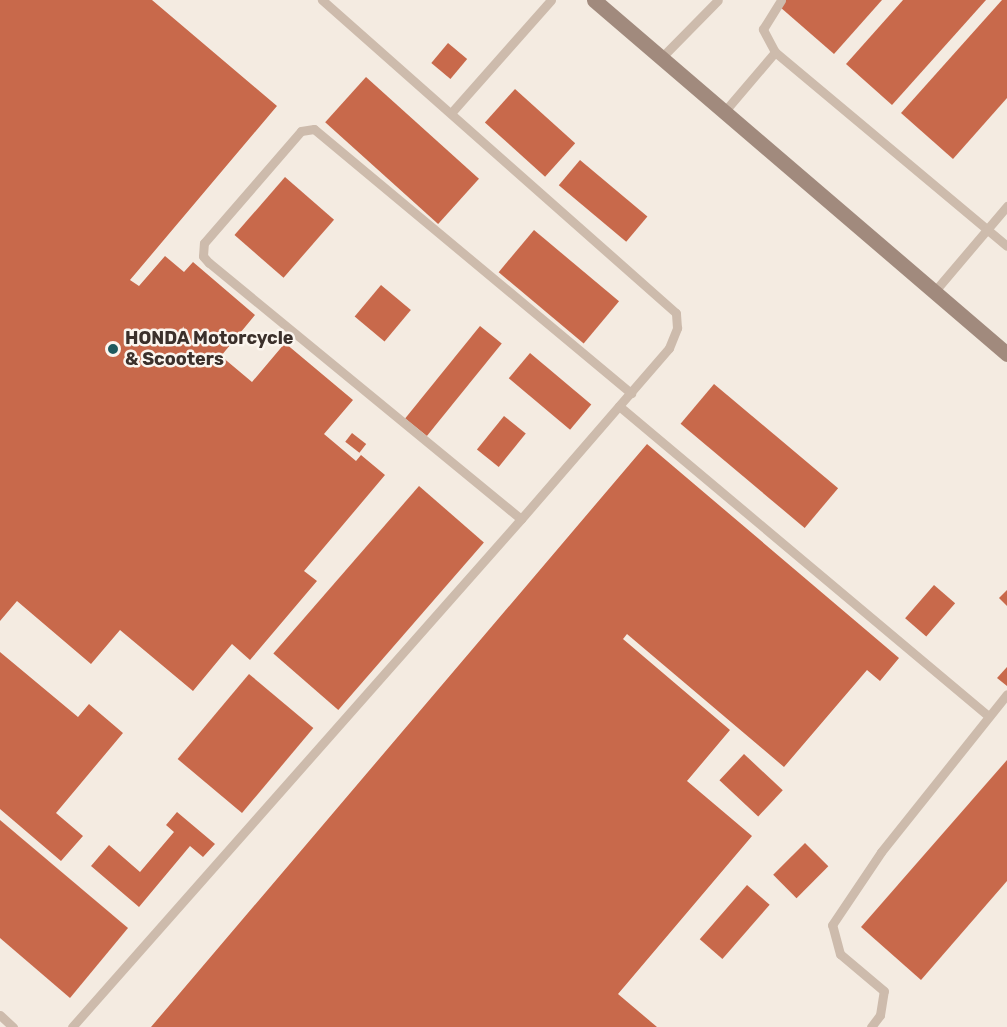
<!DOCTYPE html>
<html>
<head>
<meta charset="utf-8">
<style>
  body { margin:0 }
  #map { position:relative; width:1007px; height:1027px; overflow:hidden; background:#f4ebe1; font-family:Rubik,sans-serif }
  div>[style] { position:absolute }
  .building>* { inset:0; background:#c8694b; transform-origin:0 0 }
  .lane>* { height:9px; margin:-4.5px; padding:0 4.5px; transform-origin:4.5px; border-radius:4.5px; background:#cdbbac }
  .secondary>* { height:15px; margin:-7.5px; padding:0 7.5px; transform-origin:7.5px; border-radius:7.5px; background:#a18a7d }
  .dots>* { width:16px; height:16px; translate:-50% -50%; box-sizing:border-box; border:3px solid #fbf5ee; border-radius:50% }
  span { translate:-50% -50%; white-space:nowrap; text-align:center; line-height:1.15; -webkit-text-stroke:5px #fbf5ee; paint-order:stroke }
  .poi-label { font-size:18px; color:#3b302b; font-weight:700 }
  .left { translate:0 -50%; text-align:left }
</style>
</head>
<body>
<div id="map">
  <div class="building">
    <i style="clip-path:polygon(0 0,152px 0,277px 106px,130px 280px,139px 286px,165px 256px,184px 272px,193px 262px,255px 315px,221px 356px,252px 382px,285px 343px,353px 400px,324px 434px,356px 461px,361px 455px,385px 475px,304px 571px,317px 581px,250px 660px,232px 644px,193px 691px,120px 630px,91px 664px,17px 601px,0 621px)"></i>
    <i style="clip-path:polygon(786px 0,882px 0,834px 54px,780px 7px)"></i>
    <i style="clip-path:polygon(903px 0,986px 0,892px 105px,846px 64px)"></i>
    <i style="clip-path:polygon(1002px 0,1007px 0,1007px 98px,953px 159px,901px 113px)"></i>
    <i style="left:448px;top:43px;width:25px;height:26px;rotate:40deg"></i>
    <i style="left:366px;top:77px;width:152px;height:61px;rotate:42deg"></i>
    <i style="left:515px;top:89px;width:81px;height:45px;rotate:42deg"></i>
    <i style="left:580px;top:160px;width:88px;height:33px;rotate:40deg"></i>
    <i style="left:285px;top:177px;width:65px;height:77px;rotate:41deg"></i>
    <i style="left:534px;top:230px;width:111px;height:55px;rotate:40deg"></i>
    <i style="left:381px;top:285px;width:39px;height:41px;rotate:40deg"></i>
    <i style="left:480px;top:326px;width:28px;height:119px;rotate:39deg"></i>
    <i style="left:530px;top:353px;width:80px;height:33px;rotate:40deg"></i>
    <i style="left:714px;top:384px;width:162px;height:52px;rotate:40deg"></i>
    <i style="left:504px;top:416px;width:28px;height:43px;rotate:39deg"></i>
    <i style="left:352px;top:433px;width:18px;height:11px;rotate:38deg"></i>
    <i style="clip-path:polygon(647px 444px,899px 658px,880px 681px,867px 670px,784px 767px,627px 634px,623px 639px,730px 730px,687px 781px,752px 836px,618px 994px,657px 1027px,151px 1027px)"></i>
    <i style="left:419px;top:486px;width:86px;height:222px;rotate:41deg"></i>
    <i style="left:934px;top:585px;width:28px;height:44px;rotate:41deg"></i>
    <i style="clip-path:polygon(1007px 590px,1007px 606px,999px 598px)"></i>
    <i style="clip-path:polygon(0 652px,78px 717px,89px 704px,123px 733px,56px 813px,83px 836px,61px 861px,0 809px)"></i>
    <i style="clip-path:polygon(1007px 667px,1007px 686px,997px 678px)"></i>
    <i style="left:249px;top:674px;width:84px;height:111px;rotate:40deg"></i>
    <i style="left:744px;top:754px;width:53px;height:36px;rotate:43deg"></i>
    <i style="clip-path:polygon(1007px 760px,1007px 881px,921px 980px,861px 927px)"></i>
    <i style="clip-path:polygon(177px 812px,215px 844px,203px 857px,190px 846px,139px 907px,91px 866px,109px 845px,140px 872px,174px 832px,166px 825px)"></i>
    <i style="clip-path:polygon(0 820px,128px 928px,70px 998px,0 938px)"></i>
    <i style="left:805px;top:843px;width:33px;height:45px;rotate:45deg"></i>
    <i style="left:747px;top:885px;width:30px;height:72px;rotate:41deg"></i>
  </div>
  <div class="lane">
    <i style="left:775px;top:52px;width:26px;rotate:-118deg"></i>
    <i style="left:763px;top:29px;width:34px;rotate:-58deg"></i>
    <i style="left:661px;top:58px;width:81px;rotate:-45.5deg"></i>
    <i style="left:724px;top:112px;width:79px;rotate:-49.6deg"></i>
    <i style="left:775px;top:52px;width:302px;rotate:39.9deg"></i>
    <i style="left:451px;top:113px;width:151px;rotate:-48.5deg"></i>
    <i style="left:934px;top:292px;width:113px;rotate:-49.7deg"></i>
    <i style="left:619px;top:406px;width:482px;rotate:40deg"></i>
    <i style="left:521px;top:519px;width:404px;rotate:-140.6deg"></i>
    <i style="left:209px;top:263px;width:9px;rotate:-131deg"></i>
    <i style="left:203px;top:256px;width:13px;rotate:-86deg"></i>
    <i style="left:204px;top:243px;width:148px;rotate:-49.1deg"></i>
    <i style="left:301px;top:131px;width:13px;rotate:-9deg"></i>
    <i style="left:314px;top:129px;width:413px;rotate:39.8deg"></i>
    <i style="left:0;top:1015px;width:18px;rotate:43deg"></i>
    <i style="left:72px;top:1027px;width:678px;rotate:-48.53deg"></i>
    <i style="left:521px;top:519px;width:226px;rotate:-49.1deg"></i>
    <i style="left:669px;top:348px;width:22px;rotate:-68deg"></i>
    <i style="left:677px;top:328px;width:15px;rotate:-94deg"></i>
    <i style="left:676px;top:313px;width:473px;rotate:-138.5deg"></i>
    <i style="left:871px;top:1027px;width:15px;rotate:-53deg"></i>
    <i style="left:880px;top:1015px;width:24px;rotate:-81deg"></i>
    <i style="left:884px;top:991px;width:57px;rotate:-139.9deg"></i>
    <i style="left:840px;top:954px;width:30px;rotate:-105deg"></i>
    <i style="left:832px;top:925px;width:88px;rotate:-56.1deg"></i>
    <i style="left:881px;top:852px;width:202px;rotate:-51.4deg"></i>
  </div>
  <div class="secondary">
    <i style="left:594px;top:0;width:544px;rotate:40.6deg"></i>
  </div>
  <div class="dots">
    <i style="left:113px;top:349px;background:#1f5a5e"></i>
  </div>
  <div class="poi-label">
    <span class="left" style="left:125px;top:349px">HONDA Motorcycle<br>&amp; Scooters</span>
  </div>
</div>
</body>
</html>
